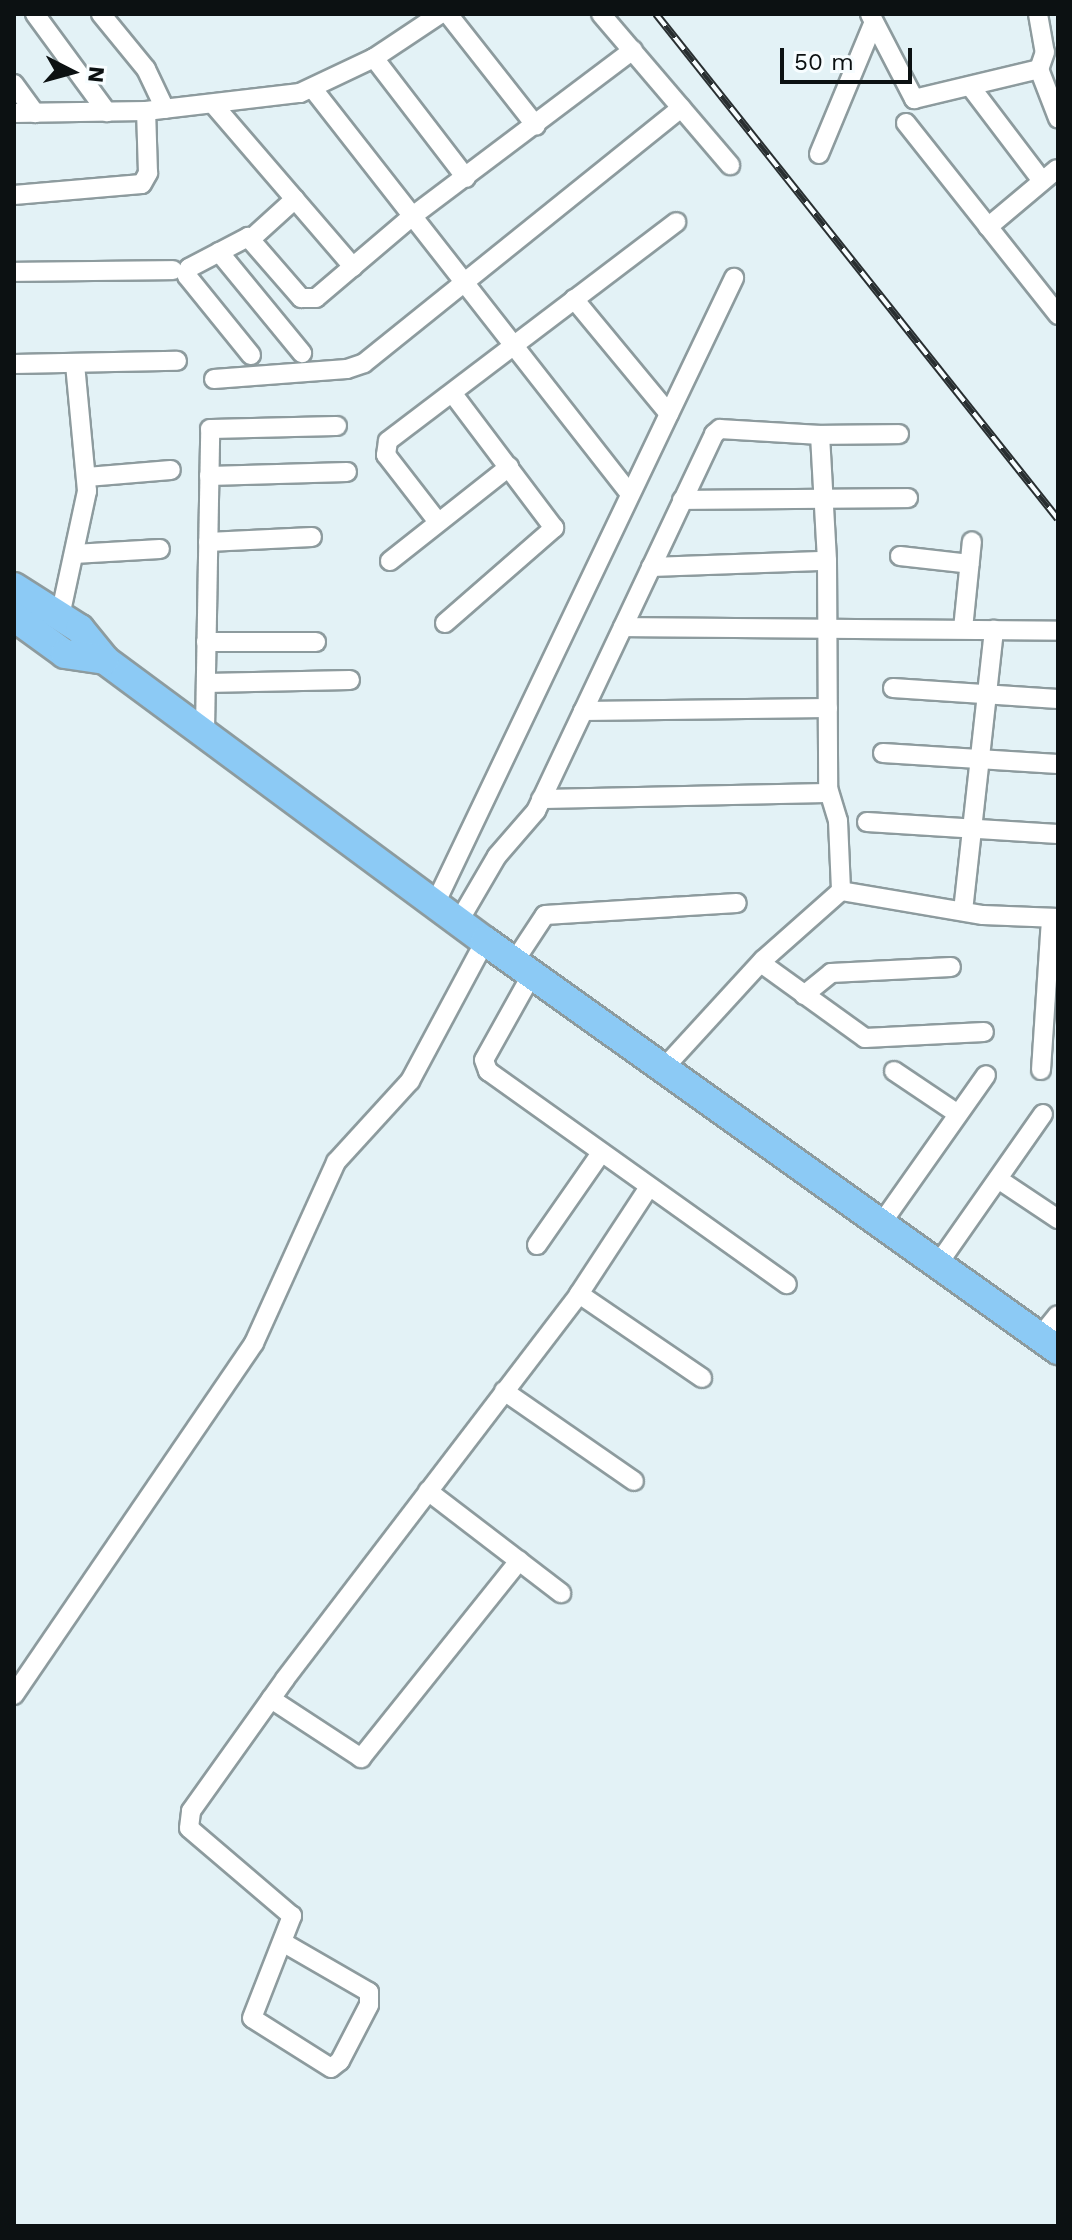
<!DOCTYPE html>
<html>
<head>
<meta charset="utf-8">
<style>
  body { margin:0 }
  #map { position:relative; width:1072px; height:2240px; overflow:hidden; background:#e3f2f6; font-family:"Work Sans",sans-serif }
  div>[style] { position:absolute }
  .roads { filter:drop-shadow(2px 0 #8d9b9e) drop-shadow(-2px 0 #8d9b9e) drop-shadow(0 2px #8d9b9e) drop-shadow(0 -2px #8d9b9e) }
  .street>* { height:18px; margin:-9px; padding:0 9px; transform-origin:9px; border-radius:9px; background:#fff }
  .primary>* { height:28px; margin:-14px; padding:0 14px; transform-origin:14px; border-radius:14px; background:#8ccaf5 }
  .rail>* { height:8px; margin-top:-4px; transform-origin:0; background:repeating-linear-gradient(90deg,#f7fdff 0 15px,#292f31 0 30px); box-sizing:border-box; border-block:2px solid #292f31 }
  span { translate:-50% -50%; white-space:nowrap; text-align:center; line-height:1.15; -webkit-text-stroke:8px #f7fdff; paint-order:stroke }
  .frame { position:absolute; inset:0; border:16px solid #0c1112; pointer-events:none }
  .north { position:absolute; left:32px; top:32px; width:80px; height:80px; -webkit-text-stroke:6px #f7fdff; paint-order:stroke; rotate:96deg; font-size:22px; font-weight:700; line-height:32px; text-align:center; color:#0c1112 }
  .north::after { content:''; display:block; margin:auto; width:28px; height:36px; background:#0c1112; clip-path:polygon(50% 0,100% 100%,50% 72%,0 100%) }
  .scale { position:absolute; left:780px; top:48px; width:132px; height:36px; box-sizing:border-box; border:4px solid #0c1112; border-top:0; padding-left:10px; font-size:24px; line-height:28px; white-space:nowrap; color:#0c1112; -webkit-text-stroke:6px #f7fdff; paint-order:stroke }
</style>
</head>
<body>
<div id="map">
  <div class="roads">
    <div class="street">
      <i style="left:35px;top:14px;width:122px;rotate:53.7deg"></i>
      <i style="left:101px;top:14px;width:71px;rotate:50.7deg"></i>
      <i style="left:146px;top:69px;width:44px;rotate:64.6deg"></i>
      <i style="left:448px;top:14px;width:142px;rotate:51.8deg"></i>
      <i style="left:601px;top:14px;width:199px;rotate:49.5deg"></i>
      <i style="left:870px;top:14px;width:96px;rotate:62.6deg"></i>
      <i style="left:914px;top:99px;width:129px;rotate:-13.5deg"></i>
      <i style="left:1039px;top:69px;width:53px;rotate:68.8deg"></i>
      <i style="left:1038px;top:14px;width:39px;rotate:80deg"></i>
      <i style="left:1045px;top:52px;width:18px;rotate:109deg"></i>
      <i style="left:374px;top:58px;width:151px;rotate:52.5deg"></i>
      <i style="left:14px;top:84px;width:36px;rotate:54deg"></i>
      <i style="left:970px;top:86px;width:119px;rotate:52.8deg"></i>
      <i style="left:313px;top:89px;width:514px;rotate:51.95deg"></i>
      <i style="left:213px;top:104px;width:215px;rotate:49.3deg"></i>
      <i style="left:14px;top:113px;width:132px;rotate:-0.9deg"></i>
      <i style="left:146px;top:111px;width:155px;rotate:-6.7deg"></i>
      <i style="left:300px;top:93px;width:82px;rotate:-25.3deg"></i>
      <i style="left:374px;top:58px;width:79px;rotate:-33.7deg"></i>
      <i style="left:906px;top:123px;width:245px;rotate:51.6deg"></i>
      <i style="left:819px;top:154px;width:141px;rotate:-67.4deg"></i>
      <i style="left:14px;top:195px;width:128px;rotate:-4.9deg"></i>
      <i style="left:142px;top:184px;width:13px;rotate:-61deg"></i>
      <i style="left:148px;top:173px;width:62px;rotate:-91.8deg"></i>
      <i style="left:988px;top:227px;width:90px;rotate:-40deg"></i>
      <i style="left:252px;top:238px;width:58px;rotate:-42.2deg"></i>
      <i style="left:219px;top:252px;width:131px;rotate:50.6deg"></i>
      <i style="left:14px;top:272px;width:159px;rotate:-0.7deg"></i>
      <i style="left:574px;top:299px;width:149px;rotate:50.4deg"></i>
      <i style="left:251px;top:355px;width:102px;rotate:-129deg"></i>
      <i style="left:187px;top:276px;width:8px;rotate:-76deg"></i>
      <i style="left:189px;top:268px;width:67px;rotate:-27.7deg"></i>
      <i style="left:248px;top:237px;width:81px;rotate:49deg"></i>
      <i style="left:301px;top:298px;width:15px"></i>
      <i style="left:316px;top:298px;width:123px;rotate:-40.4deg"></i>
      <i style="left:410px;top:218px;width:279px;rotate:-37deg"></i>
      <i style="left:14px;top:364px;width:163px;rotate:-1.1deg"></i>
      <i style="left:214px;top:379px;width:133px;rotate:-4.3deg"></i>
      <i style="left:347px;top:369px;width:18px;rotate:-19deg"></i>
      <i style="left:364px;top:363px;width:407px;rotate:-38.8deg"></i>
      <i style="left:820px;top:435px;width:79px;rotate:-0.7deg"></i>
      <i style="left:209px;top:476px;width:138px;rotate:-1.7deg"></i>
      <i style="left:87px;top:477px;width:84px;rotate:-4.8deg"></i>
      <i style="left:682px;top:500px;width:226px;rotate:-0.5deg"></i>
      <i style="left:438px;top:522px;width:85px;rotate:-127.8deg"></i>
      <i style="left:386px;top:455px;width:14px;rotate:-82deg"></i>
      <i style="left:388px;top:441px;width:362px;rotate:-37.2deg"></i>
      <i style="left:208px;top:542px;width:104px;rotate:-2.8deg"></i>
      <i style="left:74px;top:554px;width:86px;rotate:-3.3deg"></i>
      <i style="left:900px;top:556px;width:70px;rotate:6.5deg"></i>
      <i style="left:390px;top:561px;width:152px;rotate:-38.3deg"></i>
      <i style="left:651px;top:567px;width:176px;rotate:-2deg"></i>
      <i style="left:60px;top:616px;width:128px;rotate:-77.8deg"></i>
      <i style="left:87px;top:491px;width:127px;rotate:-95.4deg"></i>
      <i style="left:445px;top:623px;width:145px;rotate:-41.1deg"></i>
      <i style="left:554px;top:528px;width:168px;rotate:-127deg"></i>
      <i style="left:623px;top:627px;width:435px;rotate:0.5deg"></i>
      <i style="left:963px;top:629px;width:88px;rotate:-84.2deg"></i>
      <i style="left:206px;top:642px;width:110px"></i>
      <i style="left:206px;top:683px;width:144px;rotate:-1.2deg"></i>
      <i style="left:893px;top:688px;width:165px;rotate:3.8deg"></i>
      <i style="left:583px;top:711px;width:245px;rotate:-0.7deg"></i>
      <i style="left:205px;top:730px;width:301px;rotate:-89deg"></i>
      <i style="left:210px;top:429px;width:127px;rotate:-1.4deg"></i>
      <i style="left:883px;top:753px;width:175px;rotate:3.6deg"></i>
      <i style="left:541px;top:799px;width:288px;rotate:-1.2deg"></i>
      <i style="left:867px;top:822px;width:191px;rotate:3.6deg"></i>
      <i style="left:435px;top:904px;width:694px;rotate:-64.47deg"></i>
      <i style="left:963px;top:911px;width:283px;rotate:-83.7deg"></i>
      <i style="left:459px;top:921px;width:75px;rotate:-59.7deg"></i>
      <i style="left:497px;top:856px;width:60px;rotate:-49.1deg"></i>
      <i style="left:536px;top:811px;width:417px;rotate:-64.7deg"></i>
      <i style="left:714px;top:434px;width:8px;rotate:-40deg"></i>
      <i style="left:720px;top:429px;width:100px;rotate:3.4deg"></i>
      <i style="left:820px;top:435px;width:126px;rotate:86.8deg"></i>
      <i style="left:827px;top:561px;width:227px;rotate:89.7deg"></i>
      <i style="left:828px;top:788px;width:34px;rotate:73deg"></i>
      <i style="left:838px;top:821px;width:70px;rotate:87.5deg"></i>
      <i style="left:514px;top:962px;width:56px;rotate:-56.6deg"></i>
      <i style="left:545px;top:915px;width:192px;rotate:-3.6deg"></i>
      <i style="left:761px;top:963px;width:128px;rotate:35.8deg"></i>
      <i style="left:865px;top:1038px;width:119px;rotate:-2.9deg"></i>
      <i style="left:532px;top:974px;width:98px;rotate:119.2deg"></i>
      <i style="left:484px;top:1060px;width:12px;rotate:70deg"></i>
      <i style="left:488px;top:1071px;width:367px;rotate:35.5deg"></i>
      <i style="left:804px;top:995px;width:35px;rotate:-39deg"></i>
      <i style="left:831px;top:973px;width:120px;rotate:-2.9deg"></i>
      <i style="left:663px;top:1069px;width:148px;rotate:-47.5deg"></i>
      <i style="left:763px;top:960px;width:104px;rotate:-41.5deg"></i>
      <i style="left:841px;top:891px;width:144px;rotate:9.6deg"></i>
      <i style="left:983px;top:915px;width:75px;rotate:2.3deg"></i>
      <i style="left:1041px;top:1070px;width:152px;rotate:-86.2deg"></i>
      <i style="left:894px;top:1071px;width:77px;rotate:33.9deg"></i>
      <i style="left:998px;top:1179px;width:72px;rotate:33.7deg"></i>
      <i style="left:881px;top:1224px;width:182px;rotate:-54.8deg"></i>
      <i style="left:537px;top:1245px;width:112px;rotate:-55.2deg"></i>
      <i style="left:938px;top:1264px;width:183px;rotate:-55deg"></i>
      <i style="left:579px;top:1294px;width:149px;rotate:34.3deg"></i>
      <i style="left:1040px;top:1337px;width:28px;rotate:-51deg"></i>
      <i style="left:504px;top:1391px;width:158px;rotate:34.7deg"></i>
      <i style="left:428px;top:1491px;width:168px;rotate:37.5deg"></i>
      <i style="left:14px;top:1695px;width:426px;rotate:-55.7deg"></i>
      <i style="left:254px;top:1343px;width:199px;rotate:-65.6deg"></i>
      <i style="left:336px;top:1162px;width:110px;rotate:-47.6deg"></i>
      <i style="left:410px;top:1081px;width:159px;rotate:-61.8deg"></i>
      <i style="left:271px;top:1699px;width:108px;rotate:33.2deg"></i>
      <i style="left:361px;top:1758px;width:253px;rotate:-51.3deg"></i>
      <i style="left:284px;top:1943px;width:98px;rotate:30deg"></i>
      <i style="left:369px;top:1992px;width:13px;rotate:90deg"></i>
      <i style="left:369px;top:2005px;width:63px;rotate:117.4deg"></i>
      <i style="left:340px;top:2061px;width:11px;rotate:142deg"></i>
      <i style="left:331px;top:2068px;width:93px;rotate:-147.7deg"></i>
      <i style="left:252px;top:2018px;width:110px;rotate:-68.6deg"></i>
      <i style="left:292px;top:1916px;width:135px;rotate:-139.5deg"></i>
      <i style="left:189px;top:1828px;width:17px;rotate:-83deg"></i>
      <i style="left:191px;top:1811px;width:162px;rotate:-54.5deg"></i>
      <i style="left:285px;top:1679px;width:484px;rotate:-52.6deg"></i>
      <i style="left:579px;top:1294px;width:128px;rotate:-56.8deg"></i>
    </div>
    <div class="primary">
      <i style="left:14px;top:587px;width:78px;rotate:32.5deg"></i>
      <i style="left:80px;top:629px;width:40px;rotate:51deg"></i>
      <i style="left:105px;top:660px;width:473px;rotate:36.5deg"></i>
      <i style="left:485px;top:941px;width:704px;rotate:35.52deg"></i>
      <i style="left:14px;top:617px;width:63px;rotate:36deg"></i>
      <i style="left:65px;top:654px;width:40px;rotate:8.5deg"></i>
    </div>
  </div>
  <div class="rail">
    <i style="left:656px;top:14px;width:645px;rotate:51.48deg"></i>
  </div>
  <div class="frame"></div>
  <div class="north">N</div>
  <div class="scale">50 m</div>
</div>
</body>
</html>
